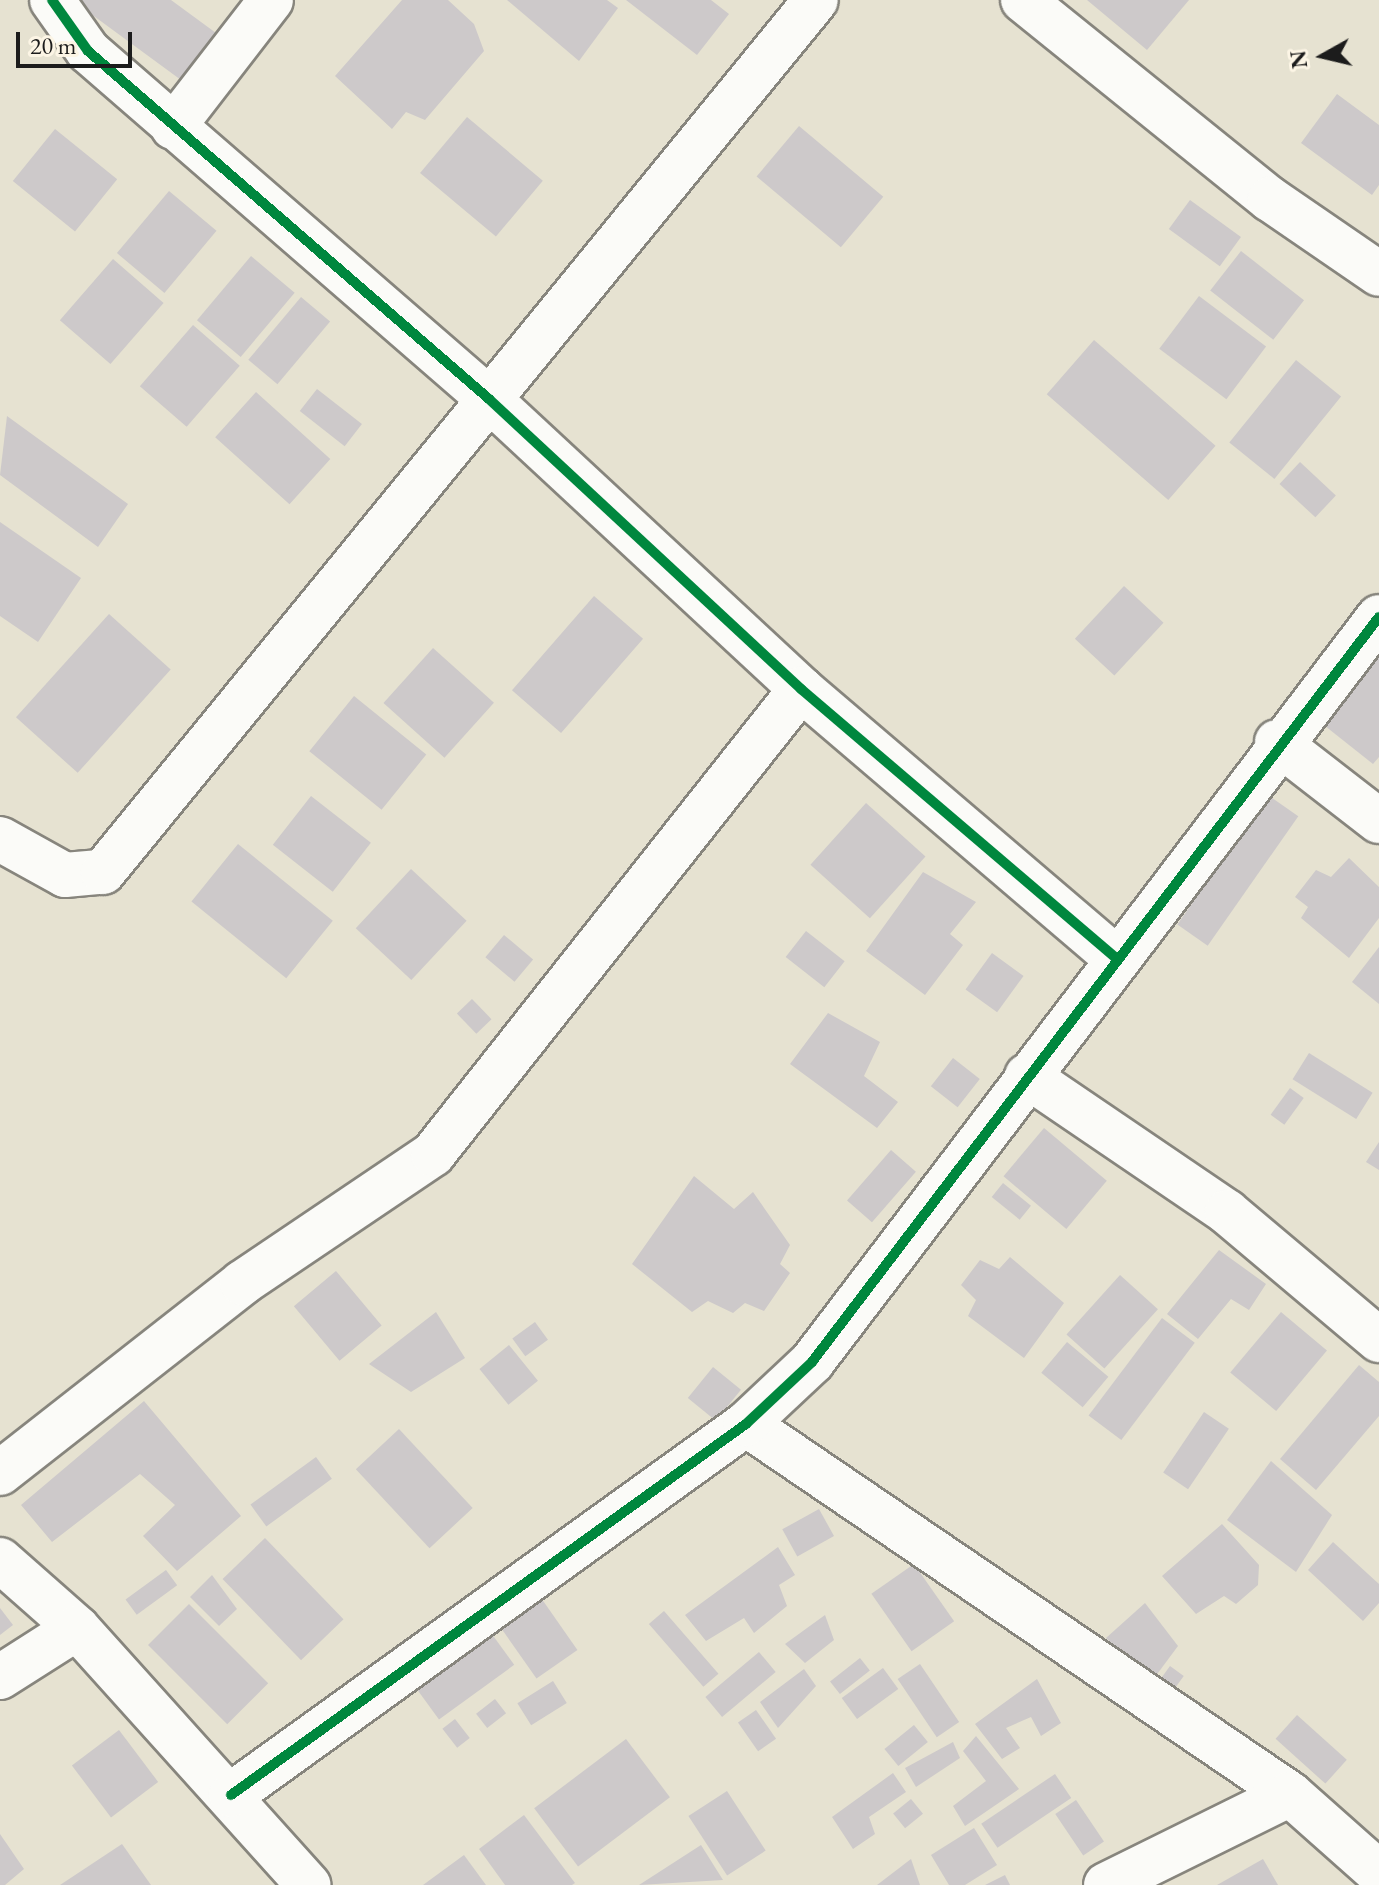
<!DOCTYPE html>
<html>
<head>
<meta charset="utf-8">
<style>
  body { margin:0 }
  #map { position:relative; width:1379px; height:1885px; overflow:hidden; background:#e6e2d1; font-family:"EB Garamond",serif }
  div>[style] { position:absolute }
  .building>* { inset:0; background:#cdc9ca; transform-origin:0 0 }
  .roads { filter:drop-shadow(2px 0 #87857d) drop-shadow(-2px 0 #87857d) drop-shadow(0 2px #87857d) drop-shadow(0 -2px #87857d) }
  .minor>* { height:44px; margin:-22px; padding:0 22px; transform-origin:22px; border-radius:22px; background:#fbfbf8 }
  .cycleway>* { height:10px; margin:-5px; padding:0 5px; transform-origin:5px; border-radius:5px; background:#00873e }
  span { translate:-50% -50%; white-space:nowrap; text-align:center; line-height:1.15; -webkit-text-stroke:6px #fcf5e5; paint-order:stroke }
  .north { position:absolute; left:1283px; top:16px; width:80px; height:80px; -webkit-text-stroke:6px #fcf5e5; paint-order:stroke; rotate:262deg; font-size:22px; font-weight:700; line-height:32px; text-align:center; color:#1c1c1c }
  .north::after { content:''; display:block; margin:auto; width:28px; height:36px; background:#1c1c1c; clip-path:polygon(50% 0,100% 100%,50% 72%,0 100%) }
  .scale { position:absolute; left:16px; top:32px; width:116px; height:36px; box-sizing:border-box; border:4px solid #1c1c1c; border-top:0; padding-left:10px; font-size:24px; line-height:28px; white-space:nowrap; color:#1c1c1c; -webkit-text-stroke:6px #fcf5e5; paint-order:stroke }
</style>
</head>
<body>
<div id="map">
  <div class="building">
    <i style="clip-path:polygon(72px 0,171px 0,216px 33px,181px 80px)"></i>
    <i style="clip-path:polygon(402px 0,448px 0,474px 24px,484px 51px,425px 120px,406px 112px,392px 129px,335px 76px)"></i>
    <i style="clip-path:polygon(507px 0,607px 0,618px 8px,579px 61px)"></i>
    <i style="clip-path:polygon(626px 0,711px 0,729px 14px,697px 55px)"></i>
    <i style="clip-path:polygon(1087px 0,1189px 0,1147px 50px)"></i>
    <i style="clip-path:polygon(1337px 94px,1379px 125px,1379px 185px,1372px 195px,1301px 143px)"></i>
    <i style="left:467px;top:117px;width:99px;height:73px;rotate:40deg"></i>
    <i style="left:799px;top:126px;width:110px;height:66px;rotate:40deg"></i>
    <i style="left:55px;top:129px;width:80px;height:67px;rotate:39deg"></i>
    <i style="left:169px;top:191px;width:62px;height:81px;rotate:40deg"></i>
    <i style="left:1190px;top:200px;width:63px;height:36px;rotate:36deg"></i>
    <i style="left:1241px;top:251px;width:80px;height:50px;rotate:38deg"></i>
    <i style="left:251px;top:256px;width:57px;height:84px;rotate:40deg"></i>
    <i style="left:113px;top:259px;width:67px;height:81px;rotate:41deg"></i>
    <i style="left:1199px;top:296px;width:84px;height:66px;rotate:37deg"></i>
    <i style="left:301px;top:297px;width:38px;height:82px;rotate:40deg"></i>
    <i style="left:193px;top:325px;width:62px;height:81px;rotate:41deg"></i>
    <i style="left:1094px;top:340px;width:161px;height:72px;rotate:41deg"></i>
    <i style="left:1296px;top:360px;width:58px;height:106px;rotate:39deg"></i>
    <i style="left:317px;top:389px;width:57px;height:28px;rotate:38deg"></i>
    <i style="left:256px;top:392px;width:100px;height:61px;rotate:42deg"></i>
    <i style="clip-path:polygon(7px 416px,128px 504px,98px 547px,0 475px)"></i>
    <i style="left:1300px;top:462px;width:49px;height:30px;rotate:43deg"></i>
    <i style="clip-path:polygon(0 522px,81px 578px,38px 642px,0 616px)"></i>
    <i style="left:1124px;top:586px;width:54px;height:72px;rotate:43deg"></i>
    <i style="left:594px;top:596px;width:65px;height:125px;rotate:41deg"></i>
    <i style="left:109px;top:614px;width:83px;height:139px;rotate:42deg"></i>
    <i style="left:433px;top:648px;width:82px;height:74px;rotate:42deg"></i>
    <i style="clip-path:polygon(1379px 652px,1379px 757px,1373px 764px,1320px 722px)"></i>
    <i style="left:354px;top:696px;width:93px;height:71px;rotate:39deg"></i>
    <i style="left:1268px;top:795px;width:37px;height:158px;rotate:35deg"></i>
    <i style="left:311px;top:796px;width:76px;height:62px;rotate:38deg"></i>
    <i style="left:866px;top:803px;width:80px;height:83px;rotate:42deg"></i>
    <i style="left:238px;top:844px;width:122px;height:74px;rotate:39deg"></i>
    <i style="clip-path:polygon(1349px 858px,1379px 887px,1379px 918px,1349px 958px,1301px 918px,1308px 907px,1295px 897px,1316px 870px,1331px 877px)"></i>
    <i style="left:411px;top:869px;width:76px;height:81px;rotate:43deg"></i>
    <i style="clip-path:polygon(923px 872px,976px 902px,950px 934px,963px 945px,925px 995px,866px 951px)"></i>
    <i style="left:806px;top:931px;width:49px;height:33px;rotate:38deg"></i>
    <i style="left:504px;top:935px;width:38px;height:29px;rotate:40deg"></i>
    <i style="clip-path:polygon(1379px 947px,1379px 1004px,1352px 982px)"></i>
    <i style="left:992px;top:953px;width:39px;height:45px;rotate:36deg"></i>
    <i style="left:472px;top:999px;width:28px;height:21px;rotate:46deg"></i>
    <i style="clip-path:polygon(828px 1013px,880px 1042px,864px 1076px,898px 1102px,877px 1128px,790px 1064px)"></i>
    <i style="left:1309px;top:1053px;width:75px;height:31px;rotate:32deg"></i>
    <i style="left:953px;top:1058px;width:34px;height:36px;rotate:38deg"></i>
    <i style="left:1290px;top:1088px;width:17px;height:33px;rotate:36deg"></i>
    <i style="left:1044px;top:1128px;width:82px;height:63px;rotate:40deg"></i>
    <i style="clip-path:polygon(1379px 1142px,1379px 1170px,1366px 1162px)"></i>
    <i style="left:891px;top:1150px;width:33px;height:67px;rotate:41deg"></i>
    <i style="clip-path:polygon(694px 1176px,734px 1209px,753px 1192px,790px 1245px,780px 1264px,790px 1273px,764px 1311px,745px 1303px,733px 1313px,708px 1301px,692px 1312px,632px 1264px)"></i>
    <i style="left:1003px;top:1183px;width:36px;height:18px;rotate:39deg"></i>
    <i style="clip-path:polygon(1219px 1250px,1266px 1284px,1249px 1310px,1231px 1299px,1198px 1339px,1167px 1314px)"></i>
    <i style="clip-path:polygon(1010px 1257px,1064px 1303px,1024px 1358px,968px 1316px,976px 1300px,961px 1285px,980px 1260px,999px 1269px)"></i>
    <i style="left:336px;top:1271px;width:71px;height:55px;rotate:50deg"></i>
    <i style="left:1120px;top:1275px;width:51px;height:80px;rotate:42deg"></i>
    <i style="clip-path:polygon(436px 1312px,465px 1358px,411px 1392px,369px 1364px)"></i>
    <i style="left:1281px;top:1312px;width:60px;height:79px;rotate:40deg"></i>
    <i style="left:1162px;top:1318px;width:41px;height:122px;rotate:37deg"></i>
    <i style="left:535px;top:1322px;width:22px;height:28px;rotate:54deg"></i>
    <i style="left:1067px;top:1342px;width:54px;height:40px;rotate:40deg"></i>
    <i style="left:509px;top:1345px;width:46px;height:38px;rotate:51deg"></i>
    <i style="clip-path:polygon(1359px 1365px,1379px 1382px,1379px 1416px,1316px 1490px,1280px 1459px)"></i>
    <i style="left:713px;top:1367px;width:36px;height:40px;rotate:39deg"></i>
    <i style="clip-path:polygon(144px 1401px,241px 1516px,177px 1571px,143px 1536px,175px 1505px,140px 1474px,52px 1542px,21px 1505px)"></i>
    <i style="left:1204px;top:1412px;width:30px;height:73px;rotate:34deg"></i>
    <i style="left:399px;top:1429px;width:108px;height:59px;rotate:47deg"></i>
    <i style="left:316px;top:1457px;width:27px;height:81px;rotate:54deg"></i>
    <i style="clip-path:polygon(1271px 1461px,1332px 1515px,1296px 1572px,1227px 1520px)"></i>
    <i style="left:819px;top:1509px;width:31px;height:42px;rotate:61deg"></i>
    <i style="clip-path:polygon(1222px 1524px,1259px 1565px,1258px 1585px,1236px 1604px,1224px 1596px,1196px 1614px,1162px 1576px)"></i>
    <i style="left:265px;top:1538px;width:113px;height:59px;rotate:46deg"></i>
    <i style="clip-path:polygon(1333px 1542px,1379px 1584px,1379px 1603px,1363px 1621px,1308px 1570px)"></i>
    <i style="clip-path:polygon(778px 1547px,795px 1575px,779px 1585px,787px 1606px,754px 1633px,744px 1618px,706px 1641px,685px 1615px)"></i>
    <i style="left:914px;top:1564px;width:70px;height:52px;rotate:55deg"></i>
    <i style="left:166px;top:1570px;width:19px;height:50px;rotate:54deg"></i>
    <i style="clip-path:polygon(212px 1575px,237px 1609px,219px 1626px,190px 1597px)"></i>
    <i style="left:539px;top:1595px;width:67px;height:50px;rotate:55deg"></i>
    <i style="clip-path:polygon(1145px 1603px,1178px 1646px,1152px 1681px,1106px 1638px)"></i>
    <i style="left:189px;top:1604px;width:112px;height:58px;rotate:45deg"></i>
    <i style="clip-path:polygon(0 1608px,13px 1625px,0 1635px)"></i>
    <i style="left:664px;top:1611px;width:83px;height:20px;rotate:49deg"></i>
    <i style="clip-path:polygon(825px 1615px,834px 1640px,805px 1663px,785px 1644px)"></i>
    <i style="left:486px;top:1626px;width:48px;height:93px;rotate:54deg"></i>
    <i style="left:759px;top:1652px;width:26px;height:70px;rotate:50deg"></i>
    <i style="left:860px;top:1658px;width:16px;height:38px;rotate:52deg"></i>
    <i style="left:920px;top:1664px;width:70px;height:27px;rotate:56deg"></i>
    <i style="left:1170px;top:1666px;width:17px;height:26px;rotate:36deg"></i>
    <i style="left:883px;top:1668px;width:26px;height:51px;rotate:54deg"></i>
    <i style="clip-path:polygon(804px 1669px,816px 1686px,778px 1728px,760px 1702px)"></i>
    <i style="clip-path:polygon(1037px 1679px,1061px 1723px,1041px 1736px,1031px 1717px,1006px 1728px,1020px 1748px,1002px 1759px,975px 1724px)"></i>
    <i style="left:553px;top:1681px;width:26px;height:42px;rotate:58deg"></i>
    <i style="left:495px;top:1699px;width:18px;height:24px;rotate:52deg"></i>
    <i style="left:756px;top:1710px;width:35px;height:22px;rotate:55deg"></i>
    <i style="left:1297px;top:1715px;width:67px;height:32px;rotate:42deg"></i>
    <i style="left:455px;top:1719px;width:24px;height:16px;rotate:52deg"></i>
    <i style="left:914px;top:1725px;width:22px;height:38px;rotate:51deg"></i>
    <i style="left:119px;top:1730px;width:65px;height:59px;rotate:53deg"></i>
    <i style="clip-path:polygon(976px 1736px,1019px 1789px,965px 1826px,953px 1806px,986px 1781px,963px 1751px)"></i>
    <i style="left:626px;top:1739px;width:73px;height:115px;rotate:53deg"></i>
    <i style="clip-path:polygon(953px 1742px,960px 1758px,916px 1787px,905px 1768px)"></i>
    <i style="clip-path:polygon(893px 1773px,906px 1792px,869px 1817px,875px 1834px,853px 1849px,832px 1817px)"></i>
    <i style="left:1055px;top:1774px;width:29px;height:89px;rotate:56deg"></i>
    <i style="left:727px;top:1791px;width:71px;height:46px;rotate:57deg"></i>
    <i style="left:911px;top:1799px;width:19px;height:23px;rotate:51deg"></i>
    <i style="left:1076px;top:1800px;width:50px;height:25px;rotate:56deg"></i>
    <i style="clip-path:polygon(524px 1815px,575px 1883px,572px 1885px,505px 1885px,479px 1849px)"></i>
    <i style="clip-path:polygon(974px 1828px,997px 1865px,965px 1885px,949px 1885px,931px 1855px)"></i>
    <i style="clip-path:polygon(0 1834px,24px 1869px,5px 1885px,0 1885px)"></i>
    <i style="clip-path:polygon(122px 1844px,151px 1885px,60px 1885px)"></i>
    <i style="clip-path:polygon(701px 1845px,723px 1880px,639px 1885px)"></i>
    <i style="clip-path:polygon(464px 1855px,486px 1885px,423px 1885px)"></i>
    <i style="clip-path:polygon(911px 1859px,920px 1885px,877px 1885px)"></i>
    <i style="clip-path:polygon(1263px 1859px,1278px 1885px,1217px 1885px)"></i>
    <i style="clip-path:polygon(1005px 1875px,1010px 1885px,985px 1885px)"></i>
  </div>
  <div class="roads">
    <div class="minor">
      <i style="left:52px;top:0;width:62px;rotate:54.8deg"></i>
      <i style="left:88px;top:51px;width:531px;rotate:40.95deg"></i>
      <i style="left:489px;top:399px;width:426px;rotate:42.9deg"></i>
      <i style="left:801px;top:689px;width:414px;rotate:40.5deg"></i>
      <i style="left:1023px;top:0;width:317px;rotate:38.9deg"></i>
      <i style="left:1270px;top:199px;width:132px;rotate:34.5deg"></i>
      <i style="left:173px;top:127px;width:160px;rotate:-52.3deg"></i>
      <i style="left:1277px;top:742px;width:129px;rotate:37.8deg"></i>
      <i style="left:0;top:839px;width:74px;rotate:29deg"></i>
      <i style="left:65px;top:875px;width:38px;rotate:-5deg"></i>
      <i style="left:103px;top:872px;width:1126px;rotate:-50.73deg"></i>
      <i style="left:1027px;top:1076px;width:242px;rotate:34.2deg"></i>
      <i style="left:1227px;top:1212px;width:199px;rotate:40.1deg"></i>
      <i style="left:746px;top:1424px;width:658px;rotate:34.22deg"></i>
      <i style="left:1290px;top:1794px;width:119px;rotate:41.6deg"></i>
      <i style="left:0;top:1473px;width:308px;rotate:-38.1deg"></i>
      <i style="left:242px;top:1283px;width:230px;rotate:-34deg"></i>
      <i style="left:433px;top:1154px;width:593px;rotate:-51.64deg"></i>
      <i style="left:0;top:1560px;width:103px;rotate:41.4deg"></i>
      <i style="left:77px;top:1628px;width:346px;rotate:48deg"></i>
      <i style="left:0;top:1677px;width:91px;rotate:-32.5deg"></i>
      <i style="left:231px;top:1795px;width:635px;rotate:-35.77deg"></i>
      <i style="left:746px;top:1424px;width:91px;rotate:-43.2deg"></i>
      <i style="left:812px;top:1362px;width:936px;rotate:-52.73deg"></i>
      <i style="left:1106px;top:1885px;width:205px;rotate:-26.3deg"></i>
    </div>
  </div>
  <div class="cycleway">
    <i style="left:52px;top:0;width:62px;rotate:54.8deg"></i>
    <i style="left:88px;top:51px;width:531px;rotate:40.95deg"></i>
    <i style="left:489px;top:399px;width:426px;rotate:42.9deg"></i>
    <i style="left:801px;top:689px;width:414px;rotate:40.5deg"></i>
    <i style="left:231px;top:1795px;width:635px;rotate:-35.77deg"></i>
    <i style="left:746px;top:1424px;width:91px;rotate:-43.2deg"></i>
    <i style="left:812px;top:1362px;width:936px;rotate:-52.73deg"></i>
  </div>
  <div class="north">N</div>
  <div class="scale">20 m</div>
</div>
</body>
</html>
